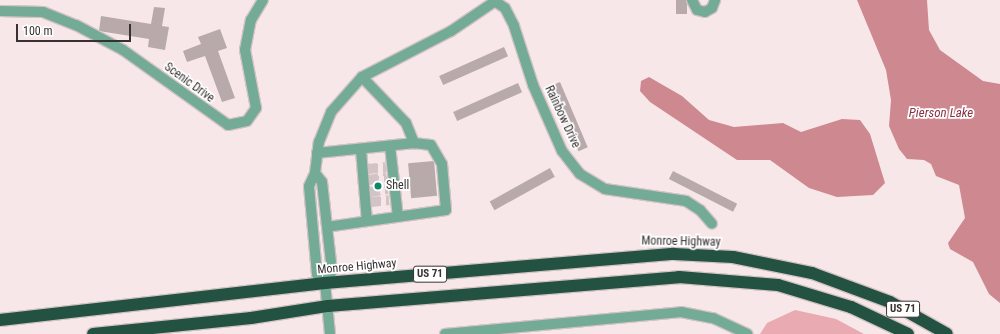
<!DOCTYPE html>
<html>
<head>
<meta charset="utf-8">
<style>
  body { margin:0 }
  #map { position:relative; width:1000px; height:334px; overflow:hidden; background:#f8e7e8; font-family:"Roboto Condensed",sans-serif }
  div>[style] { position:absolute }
  .green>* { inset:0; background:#eaaab1 }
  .water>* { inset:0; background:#cd8890 }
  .building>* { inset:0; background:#b8a9aa; transform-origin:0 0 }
  .minor-tunnel>* { height:10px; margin-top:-5px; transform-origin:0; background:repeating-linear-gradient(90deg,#d2c3c4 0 10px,transparent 0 15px) }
  .roads { filter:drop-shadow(1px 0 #d2c3c4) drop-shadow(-1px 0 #d2c3c4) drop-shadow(0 1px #d2c3c4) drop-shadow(0 -1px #d2c3c4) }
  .minor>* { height:10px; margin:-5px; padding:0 5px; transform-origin:5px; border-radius:5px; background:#74ab97 }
  .highway>* { height:12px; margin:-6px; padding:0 6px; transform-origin:6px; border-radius:6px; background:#235243 }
  .dots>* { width:11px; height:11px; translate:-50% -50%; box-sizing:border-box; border:2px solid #fff; border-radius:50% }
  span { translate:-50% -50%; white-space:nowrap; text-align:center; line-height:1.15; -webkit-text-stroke:3.5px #fff; paint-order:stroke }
  .shield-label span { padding:1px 3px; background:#fff; border:1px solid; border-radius:3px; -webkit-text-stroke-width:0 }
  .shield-label { font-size:11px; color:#383132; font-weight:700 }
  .street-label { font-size:12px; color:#383132 }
  .poi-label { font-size:12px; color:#383132 }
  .left { translate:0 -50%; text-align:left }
  .water-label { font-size:13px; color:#873343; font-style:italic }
  .scale { position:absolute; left:16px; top:24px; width:115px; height:18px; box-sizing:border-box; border:2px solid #383132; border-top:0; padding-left:5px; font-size:12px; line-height:14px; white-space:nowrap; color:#383132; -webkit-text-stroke:3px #fff; paint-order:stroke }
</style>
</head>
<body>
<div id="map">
  <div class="green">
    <i style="clip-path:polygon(795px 310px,836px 319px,864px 334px,760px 334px,767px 323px)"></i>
  </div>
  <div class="water">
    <i style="clip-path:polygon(857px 0,927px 0,929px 30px,940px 50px,983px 81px,1000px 84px,1000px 303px,989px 294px,973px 262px,950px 249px,948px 243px,965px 218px,959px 185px,936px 176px,931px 164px,924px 160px,907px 159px,899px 149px,889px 126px,891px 100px,886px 70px)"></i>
    <i style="clip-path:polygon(649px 77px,682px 96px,709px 120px,734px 127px,783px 123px,801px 132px,842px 119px,860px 120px,870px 134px,885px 183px,873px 195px,837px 197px,809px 188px,770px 160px,737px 160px,650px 102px,640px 91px,641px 81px)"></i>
  </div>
  <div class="building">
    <i style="left:676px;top:0;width:11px;height:14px"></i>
    <i style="clip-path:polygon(154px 7px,165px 8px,162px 26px,169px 27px,165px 50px,148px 47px,149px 39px,99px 31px,101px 16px,151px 24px)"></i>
    <i style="clip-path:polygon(220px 29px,227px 48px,218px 51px,235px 98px,222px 102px,205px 56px,187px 62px,183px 51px,201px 44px,198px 37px)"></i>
    <i style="left:504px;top:47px;width:10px;height:71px;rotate:66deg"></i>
    <i style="left:560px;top:82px;width:71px;height:10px;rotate:67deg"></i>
    <i style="left:518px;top:83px;width:10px;height:71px;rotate:66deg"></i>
    <i style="left:434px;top:161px;width:35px;height:26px;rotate:85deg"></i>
    <i style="left:550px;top:168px;width:10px;height:69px;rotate:61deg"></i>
    <i style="left:673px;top:171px;width:72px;height:9px;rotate:27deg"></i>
  </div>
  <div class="minor-tunnel">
    <i style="left:368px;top:169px;width:18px;rotate:-6deg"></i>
    <i style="left:369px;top:180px;width:18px;rotate:-9deg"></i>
    <i style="left:370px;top:192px;width:18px;rotate:-9deg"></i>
    <i style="left:371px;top:202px;width:18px;rotate:-6deg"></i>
  </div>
  <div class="roads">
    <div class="minor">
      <i style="left:692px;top:0;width:11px;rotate:63deg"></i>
      <i style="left:697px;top:10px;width:8px;rotate:14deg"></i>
      <i style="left:705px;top:12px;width:8px;rotate:-30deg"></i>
      <i style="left:712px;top:8px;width:9px;rotate:-69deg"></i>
      <i style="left:496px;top:2px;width:11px;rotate:34deg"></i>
      <i style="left:505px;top:8px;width:20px;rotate:63deg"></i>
      <i style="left:514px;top:26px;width:62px;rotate:72.1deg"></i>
      <i style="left:533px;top:85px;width:72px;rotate:66.3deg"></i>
      <i style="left:562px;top:151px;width:29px;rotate:52deg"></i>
      <i style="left:580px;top:174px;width:29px;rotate:31deg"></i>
      <i style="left:605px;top:189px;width:82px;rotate:8.4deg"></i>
      <i style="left:686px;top:201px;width:17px;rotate:33deg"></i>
      <i style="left:700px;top:210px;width:18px;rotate:49deg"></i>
      <i style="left:0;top:11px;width:43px;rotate:1.3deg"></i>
      <i style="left:43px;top:12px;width:35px;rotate:22deg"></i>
      <i style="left:76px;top:25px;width:53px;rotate:28deg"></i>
      <i style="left:123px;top:50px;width:129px;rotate:35.5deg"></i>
      <i style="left:228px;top:125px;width:19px;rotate:-12deg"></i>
      <i style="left:247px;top:121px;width:16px;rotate:-55deg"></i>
      <i style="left:256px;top:108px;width:59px;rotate:-100.7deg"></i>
      <i style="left:245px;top:50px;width:31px;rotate:-79deg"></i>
      <i style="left:251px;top:20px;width:23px;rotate:-59deg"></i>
      <i style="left:362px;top:77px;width:64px;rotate:46.3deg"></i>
      <i style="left:406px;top:123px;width:22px;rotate:68deg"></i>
      <i style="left:390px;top:146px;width:71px;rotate:83.6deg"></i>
      <i style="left:361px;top:150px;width:71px;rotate:85.2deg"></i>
      <i style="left:317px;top:153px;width:98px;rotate:-5.9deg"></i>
      <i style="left:414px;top:143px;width:17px;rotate:7deg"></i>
      <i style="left:431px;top:145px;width:22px;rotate:60deg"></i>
      <i style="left:442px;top:164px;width:46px;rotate:85deg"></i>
      <i style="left:446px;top:210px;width:120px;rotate:171.9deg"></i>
      <i style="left:315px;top:173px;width:11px;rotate:52deg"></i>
      <i style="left:322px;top:182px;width:90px;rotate:83.6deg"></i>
      <i style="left:332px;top:271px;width:14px;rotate:120deg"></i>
      <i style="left:325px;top:283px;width:51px;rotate:84.4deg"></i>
      <i style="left:325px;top:283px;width:12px;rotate:-132deg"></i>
      <i style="left:317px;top:274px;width:88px;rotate:-95.2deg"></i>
      <i style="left:309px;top:186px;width:14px;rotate:-65deg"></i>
      <i style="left:315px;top:173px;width:31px;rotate:-83deg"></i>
      <i style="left:319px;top:142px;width:32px;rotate:-68deg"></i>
      <i style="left:331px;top:112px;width:47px;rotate:-48.5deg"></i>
      <i style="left:362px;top:77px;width:100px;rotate:-27.3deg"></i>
      <i style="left:451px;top:31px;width:55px;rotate:-34deg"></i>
      <i style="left:445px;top:334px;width:237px;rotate:-5.3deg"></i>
      <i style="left:681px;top:312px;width:33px;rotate:11deg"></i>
      <i style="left:713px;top:318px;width:38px;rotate:25deg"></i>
    </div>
    <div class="highway">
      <i style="left:0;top:320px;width:327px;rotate:-6.5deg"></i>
      <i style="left:325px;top:283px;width:350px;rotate:-4.8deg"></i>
      <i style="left:674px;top:254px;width:59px;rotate:2.9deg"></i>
      <i style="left:733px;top:257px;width:81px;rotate:11.4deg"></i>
      <i style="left:812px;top:273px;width:83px;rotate:20.4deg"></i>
      <i style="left:890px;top:302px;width:65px;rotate:29.3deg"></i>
      <i style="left:93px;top:334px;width:159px;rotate:-5.8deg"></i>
      <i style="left:251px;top:318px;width:78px;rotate:-8.9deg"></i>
      <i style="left:328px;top:306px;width:352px;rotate:-4.7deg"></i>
      <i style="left:679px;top:277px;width:99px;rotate:4.6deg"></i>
      <i style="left:778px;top:285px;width:76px;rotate:16.8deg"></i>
      <i style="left:851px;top:307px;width:63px;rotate:25.3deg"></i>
    </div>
  </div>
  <div class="dots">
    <i style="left:378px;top:186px;background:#0d8769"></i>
  </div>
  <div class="shield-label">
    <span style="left:430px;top:274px">US 71</span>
    <span style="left:903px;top:309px">US 71</span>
  </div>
  <div class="street-label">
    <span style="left:189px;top:83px;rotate:36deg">Scenic Drive</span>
    <span style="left:562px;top:117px;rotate:65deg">Rainbow Drive</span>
    <span style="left:681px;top:242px;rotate:1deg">Monroe Highway</span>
    <span style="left:357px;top:267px;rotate:-5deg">Monroe Highway</span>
  </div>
  <div class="poi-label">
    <span class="left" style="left:386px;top:186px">Shell</span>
  </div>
  <div class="water-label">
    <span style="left:941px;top:113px">Pierson Lake</span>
  </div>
  <div class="scale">100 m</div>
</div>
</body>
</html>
